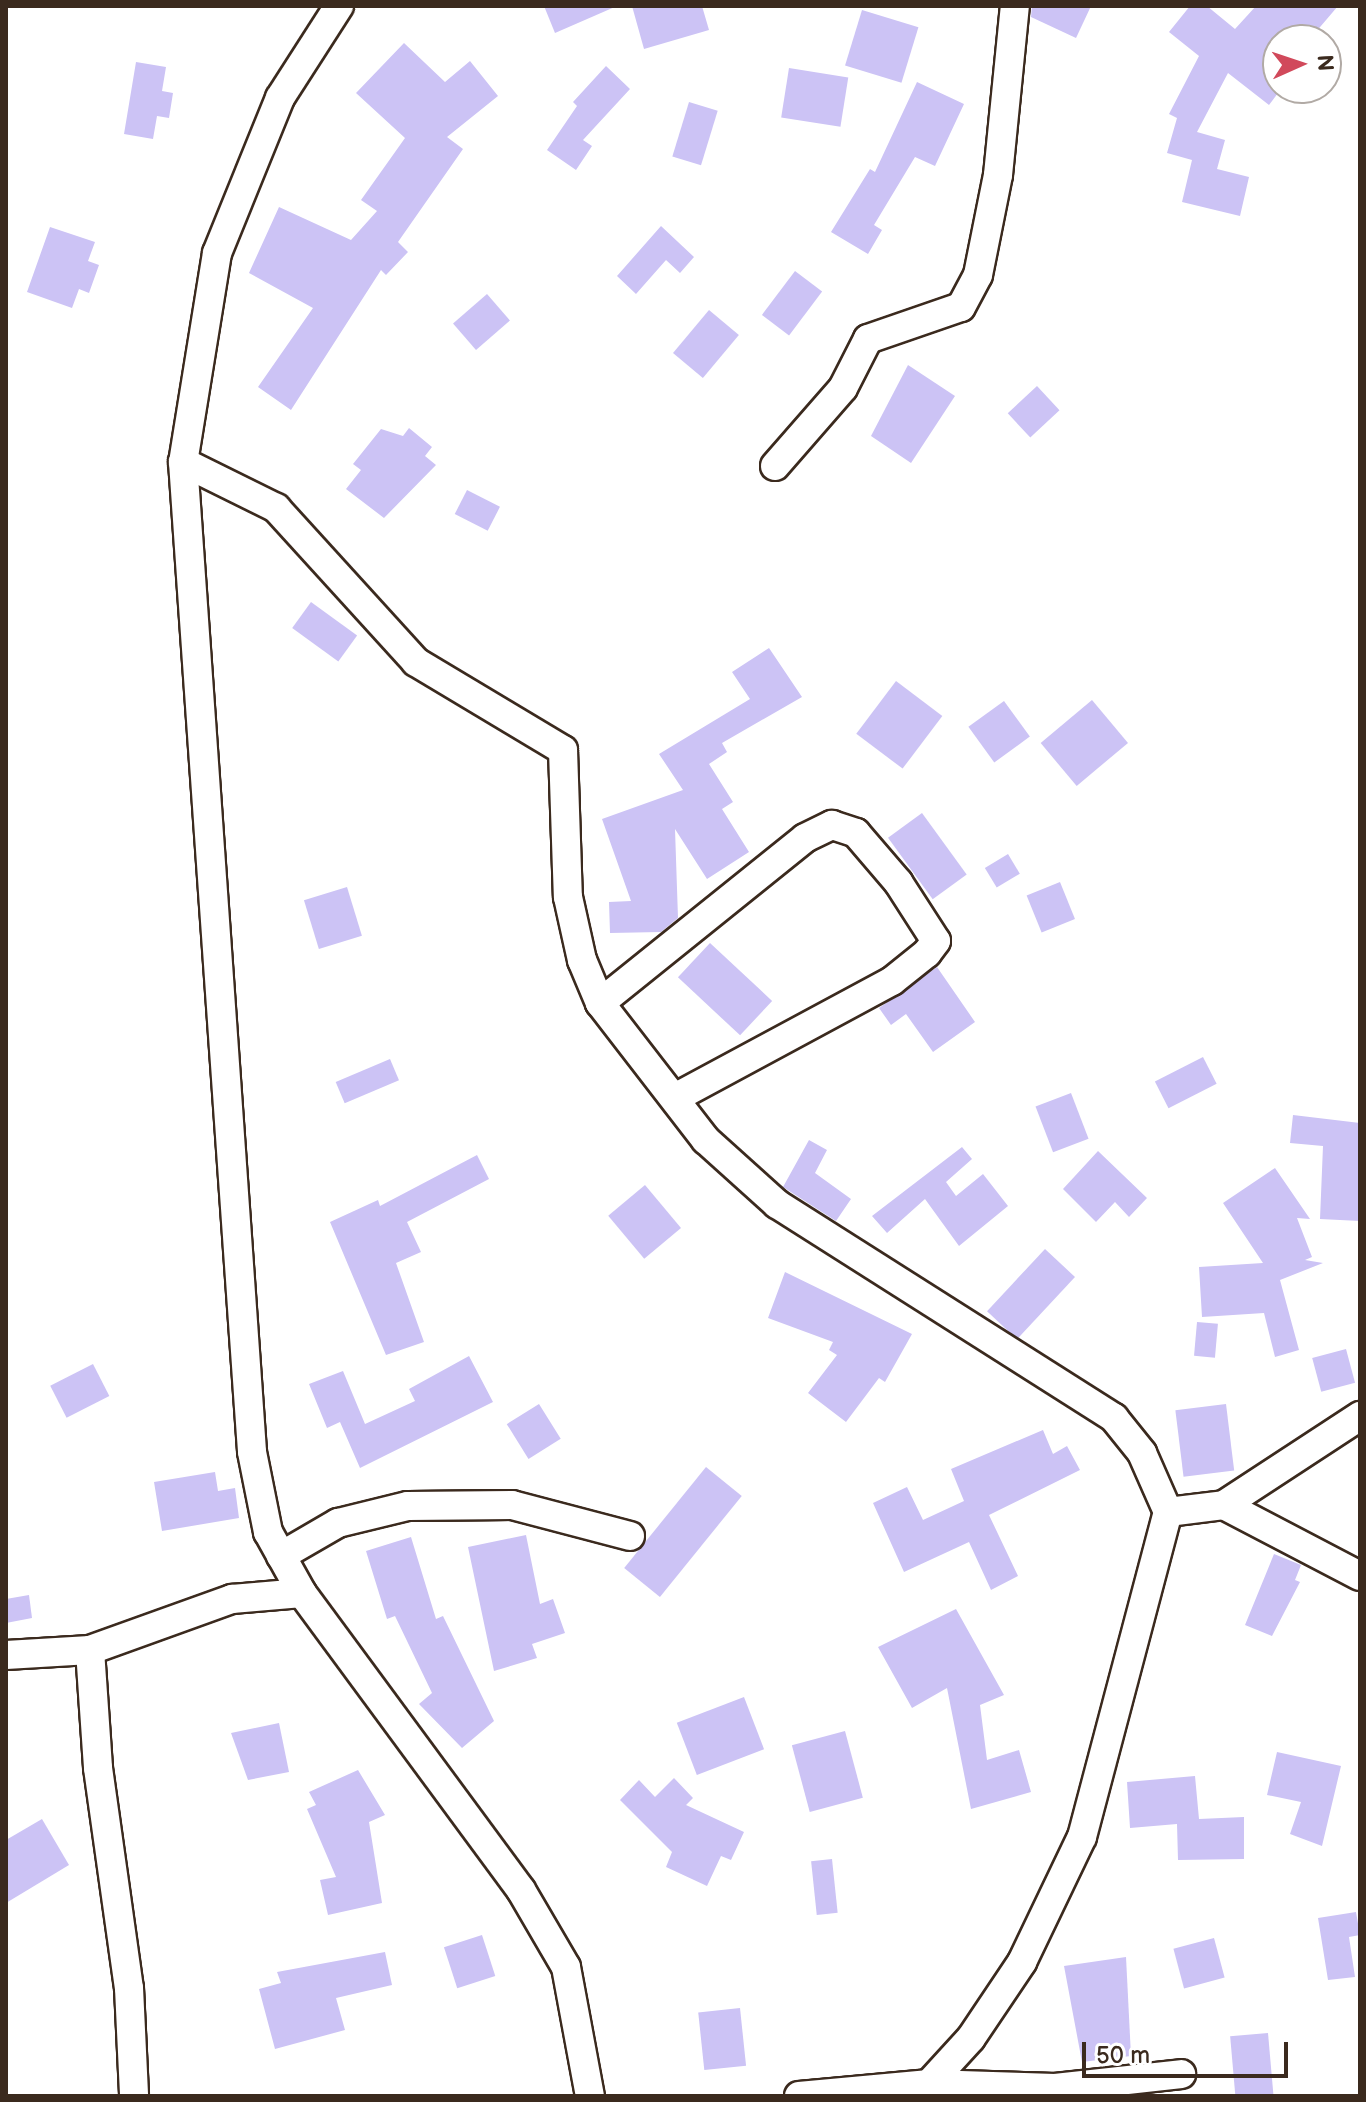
<!DOCTYPE html>
<html>
<head>
<meta charset="utf-8">
<style>
  body { margin:0 }
  #map { position:relative; width:1366px; height:2102px; overflow:hidden; background:#fff; font-family:"Balsamiq Sans",sans-serif }
  div>[style] { position:absolute }
  .building>* { inset:0; background:#ccc3f5; transform-origin:0 0 }
  .roads { filter:drop-shadow(2px 0 #3b2a1e) drop-shadow(-2px 0 #3b2a1e) drop-shadow(0 2px #3b2a1e) drop-shadow(0 -2px #3b2a1e) }
  .minor>* { height:28px; margin:-14px; padding:0 14px; transform-origin:14px; border-radius:14px; background:#fff }
  span { translate:-50% -50%; white-space:nowrap; text-align:center; line-height:1.15; -webkit-text-stroke:7px #fff; paint-order:stroke }
  .frame { position:absolute; inset:0; border:8px solid #3b2a1e; pointer-events:none }
  .north { position:absolute; left:1262px; top:24px; width:80px; height:80px; box-sizing:border-box; background:#fff; border:2px solid #b1aaa5; border-radius:50%; rotate:87deg; font-size:22px; font-weight:700; line-height:32px; text-align:center; color:#3b2a1e }
  .north::after { content:''; display:block; margin:auto; width:28px; height:36px; background:#d1495b; clip-path:polygon(50% 0,100% 100%,50% 72%,0 100%) }
  .scale { position:absolute; left:1082px; top:2042px; width:206px; height:36px; box-sizing:border-box; border:4px solid #3b2a1e; border-top:0; padding-left:10px; font-size:24px; line-height:28px; white-space:nowrap; color:#3b2a1e; -webkit-text-stroke:6px #fff; paint-order:stroke }
</style>
</head>
<body>
<div id="map">
  <div class="building">
    <i style="clip-path:polygon(544px 6px,617px 6px,555px 33px)"></i>
    <i style="clip-path:polygon(632px 6px,702px 6px,709px 30px,644px 49px)"></i>
    <i style="clip-path:polygon(1032px 6px,1091px 6px,1076px 38px,1031px 17px)"></i>
    <i style="clip-path:polygon(1190px 6px,1207px 6px,1235px 29px,1256px 6px,1338px 6px,1309px 40px,1278px 40px,1278px 93px,1269px 105px,1228px 73px,1197px 132px,1225px 140px,1217px 169px,1249px 177px,1240px 216px,1182px 202px,1192px 160px,1167px 153px,1177px 118px,1169px 114px,1199px 56px,1169px 32px)"></i>
    <i style="left:862px;top:10px;width:59px;height:58px;rotate:17deg"></i>
    <i style="clip-path:polygon(404px 43px,445px 82px,470px 61px,498px 96px,447px 137px,463px 149px,398px 242px,408px 252px,386px 275px,381px 270px,291px 410px,258px 387px,313px 308px,249px 273px,279px 207px,351px 240px,377px 211px,361px 200px,405px 138px,356px 93px)"></i>
    <i style="clip-path:polygon(136px 62px,166px 67px,162px 91px,173px 93px,169px 118px,157px 116px,153px 139px,124px 134px)"></i>
    <i style="clip-path:polygon(606px 66px,630px 89px,583px 140px,592px 146px,576px 170px,547px 150px,577px 106px,573px 102px)"></i>
    <i style="left:789px;top:68px;width:60px;height:50px;rotate:9deg"></i>
    <i style="clip-path:polygon(917px 82px,964px 104px,935px 166px,915px 157px,874px 225px,882px 230px,868px 254px,831px 232px,870px 169px,875px 172px)"></i>
    <i style="left:689px;top:102px;width:30px;height:57px;rotate:17deg"></i>
    <i style="clip-path:polygon(661px 226px,694px 257px,680px 273px,666px 260px,636px 294px,617px 276px)"></i>
    <i style="clip-path:polygon(50px 227px,95px 242px,88px 261px,99px 265px,89px 293px,79px 289px,72px 308px,27px 292px)"></i>
    <i style="left:795px;top:271px;width:34px;height:55px;rotate:37deg"></i>
    <i style="left:487px;top:294px;width:35px;height:45px;rotate:49deg"></i>
    <i style="left:709px;top:310px;width:39px;height:56px;rotate:40deg"></i>
    <i style="clip-path:polygon(908px 365px,955px 396px,911px 463px,871px 436px)"></i>
    <i style="left:1037px;top:386px;width:33px;height:40px;rotate:47deg"></i>
    <i style="clip-path:polygon(409px 428px,432px 447px,425px 456px,436px 465px,384px 518px,346px 489px,361px 470px,353px 464px,381px 429px,403px 436px)"></i>
    <i style="left:467px;top:490px;width:37px;height:27px;rotate:27deg"></i>
    <i style="left:311px;top:602px;width:57px;height:32px;rotate:36deg"></i>
    <i style="clip-path:polygon(769px 648px,802px 697px,722px 743px,727px 752px,709px 764px,733px 802px,722px 809px,749px 852px,707px 879px,675px 829px,678px 918px,661px 932px,610px 933px,609px 902px,631px 901px,602px 819px,683px 790px,659px 754px,750px 699px,732px 672px)"></i>
    <i style="left:896px;top:681px;width:58px;height:66px;rotate:37deg"></i>
    <i style="left:1092px;top:700px;width:56px;height:67px;rotate:50deg"></i>
    <i style="left:1004px;top:701px;width:44px;height:44px;rotate:54deg"></i>
    <i style="left:922px;top:813px;width:76px;height:42px;rotate:54deg"></i>
    <i style="left:1008px;top:854px;width:23px;height:27px;rotate:59deg"></i>
    <i style="left:1060px;top:882px;width:40px;height:36px;rotate:68deg"></i>
    <i style="left:347px;top:887px;width:51px;height:45px;rotate:73deg"></i>
    <i style="left:710px;top:943px;width:85px;height:47px;rotate:43deg"></i>
    <i style="clip-path:polygon(937px 967px,975px 1022px,933px 1052px,906px 1014px,891px 1025px,879px 1008px)"></i>
    <i style="left:1203px;top:1057px;width:30px;height:54px;rotate:63deg"></i>
    <i style="left:390px;top:1059px;width:23px;height:59px;rotate:67deg"></i>
    <i style="left:1071px;top:1093px;width:49px;height:38px;rotate:69deg"></i>
    <i style="clip-path:polygon(1293px 1115px,1360px 1123px,1360px 1221px,1320px 1219px,1323px 1146px,1290px 1143px)"></i>
    <i style="clip-path:polygon(809px 1140px,827px 1150px,815px 1173px,851px 1199px,836px 1221px,783px 1187px)"></i>
    <i style="clip-path:polygon(962px 1147px,972px 1159px,946px 1182px,956px 1196px,983px 1174px,1008px 1206px,959px 1246px,925px 1199px,887px 1233px,872px 1216px)"></i>
    <i style="clip-path:polygon(1098px 1151px,1147px 1198px,1129px 1217px,1115px 1202px,1096px 1222px,1063px 1189px)"></i>
    <i style="clip-path:polygon(477px 1155px,489px 1179px,407px 1222px,421px 1252px,396px 1263px,424px 1342px,386px 1355px,330px 1222px,378px 1200px,380px 1206px)"></i>
    <i style="clip-path:polygon(1275px 1168px,1310px 1219px,1297px 1218px,1312px 1257px,1305px 1260px,1323px 1263px,1280px 1280px,1299px 1350px,1275px 1357px,1264px 1313px,1202px 1317px,1199px 1267px,1263px 1263px,1223px 1203px)"></i>
    <i style="left:645px;top:1185px;width:56px;height:48px;rotate:50deg"></i>
    <i style="left:1045px;top:1249px;width:41px;height:85px;rotate:43deg"></i>
    <i style="clip-path:polygon(785px 1272px,912px 1334px,885px 1382px,879px 1378px,846px 1422px,808px 1393px,837px 1355px,829px 1350px,833px 1342px,768px 1318px)"></i>
    <i style="left:1197px;top:1322px;width:21px;height:34px;rotate:5deg"></i>
    <i style="left:1346px;top:1349px;width:35px;height:35px;rotate:75deg"></i>
    <i style="clip-path:polygon(469px 1356px,493px 1402px,360px 1468px,340px 1422px,327px 1428px,309px 1384px,343px 1371px,365px 1424px,415px 1401px,409px 1389px)"></i>
    <i style="left:93px;top:1364px;width:36px;height:48px;rotate:63deg"></i>
    <i style="left:539px;top:1404px;width:41px;height:38px;rotate:58deg"></i>
    <i style="left:1226px;top:1404px;width:67px;height:51px;rotate:83deg"></i>
    <i style="clip-path:polygon(1043px 1430px,1053px 1454px,1067px 1446px,1080px 1470px,989px 1515px,1018px 1576px,991px 1590px,969px 1542px,904px 1572px,873px 1503px,907px 1487px,923px 1520px,964px 1501px,951px 1469px)"></i>
    <i style="left:706px;top:1467px;width:46px;height:130px;rotate:39deg"></i>
    <i style="clip-path:polygon(215px 1472px,218px 1491px,235px 1488px,239px 1518px,162px 1531px,154px 1482px)"></i>
    <i style="clip-path:polygon(526px 1535px,540px 1604px,553px 1599px,565px 1633px,532px 1644px,537px 1658px,494px 1671px,468px 1547px)"></i>
    <i style="clip-path:polygon(411px 1537px,436px 1619px,443px 1616px,494px 1721px,462px 1748px,419px 1704px,432px 1693px,395px 1616px,387px 1619px,366px 1551px)"></i>
    <i style="clip-path:polygon(1274px 1554px,1301px 1565px,1295px 1580px,1300px 1582px,1272px 1636px,1245px 1625px)"></i>
    <i style="clip-path:polygon(29px 1595px,32px 1618px,6px 1623px,6px 1599px)"></i>
    <i style="clip-path:polygon(956px 1609px,1004px 1695px,980px 1705px,987px 1760px,1019px 1750px,1031px 1792px,971px 1809px,947px 1688px,912px 1708px,878px 1647px)"></i>
    <i style="left:744px;top:1697px;width:56px;height:72px;rotate:69deg"></i>
    <i style="clip-path:polygon(279px 1723px,289px 1772px,248px 1780px,231px 1733px)"></i>
    <i style="left:845px;top:1731px;width:69px;height:55px;rotate:75deg"></i>
    <i style="clip-path:polygon(1277px 1752px,1341px 1766px,1322px 1846px,1290px 1834px,1301px 1802px,1267px 1795px)"></i>
    <i style="clip-path:polygon(358px 1770px,385px 1815px,369px 1822px,382px 1903px,328px 1915px,320px 1880px,336px 1877px,307px 1809px,316px 1805px,309px 1792px)"></i>
    <i style="clip-path:polygon(1195px 1776px,1199px 1819px,1244px 1817px,1244px 1859px,1178px 1860px,1177px 1824px,1130px 1828px,1127px 1782px)"></i>
    <i style="clip-path:polygon(674px 1778px,693px 1798px,686px 1805px,744px 1832px,731px 1860px,721px 1856px,707px 1886px,666px 1867px,672px 1852px,620px 1800px,639px 1780px,655px 1797px)"></i>
    <i style="clip-path:polygon(42px 1819px,69px 1865px,6px 1903px,6px 1840px)"></i>
    <i style="left:832px;top:1859px;width:54px;height:21px;rotate:84deg"></i>
    <i style="clip-path:polygon(1356px 1912px,1360px 1935px,1349px 1937px,1355px 1977px,1328px 1980px,1318px 1918px)"></i>
    <i style="left:482px;top:1935px;width:43px;height:40px;rotate:72deg"></i>
    <i style="left:1214px;top:1938px;width:41px;height:42px;rotate:75deg"></i>
    <i style="clip-path:polygon(385px 1952px,392px 1985px,336px 1998px,345px 2030px,275px 2049px,259px 1989px,281px 1983px,277px 1972px)"></i>
    <i style="clip-path:polygon(1126px 1957px,1131px 2056px,1082px 2062px,1064px 1966px)"></i>
    <i style="left:740px;top:2008px;width:58px;height:42px;rotate:84deg"></i>
    <i style="left:1268px;top:2033px;width:63px;height:38px;rotate:85deg"></i>
  </div>
  <div class="roads">
    <div class="minor">
      <i style="left:339px;top:6px;width:109px;rotate:122.7deg"></i>
      <i style="left:280px;top:98px;width:167px;rotate:112.1deg"></i>
      <i style="left:217px;top:253px;width:212px;rotate:99.2deg"></i>
      <i style="left:183px;top:462px;width:992px;rotate:86.01deg"></i>
      <i style="left:252px;top:1452px;width:82px;rotate:78.7deg"></i>
      <i style="left:268px;top:1532px;width:70px;rotate:60.9deg"></i>
      <i style="left:302px;top:1593px;width:369px;rotate:53.6deg"></i>
      <i style="left:521px;top:1890px;width:89px;rotate:59.7deg"></i>
      <i style="left:566px;top:1967px;width:131px;rotate:79.5deg"></i>
      <i style="left:183px;top:462px;width:104px;rotate:26.3deg"></i>
      <i style="left:276px;top:508px;width:208px;rotate:47.7deg"></i>
      <i style="left:416px;top:662px;width:171px;rotate:30.9deg"></i>
      <i style="left:563px;top:750px;width:147px;rotate:88.1deg"></i>
      <i style="left:568px;top:897px;width:65px;rotate:77.5deg"></i>
      <i style="left:582px;top:960px;width:47px;rotate:67.3deg"></i>
      <i style="left:600px;top:1003px;width:173px;rotate:52.3deg"></i>
      <i style="left:706px;top:1140px;width:96px;rotate:42deg"></i>
      <i style="left:777px;top:1204px;width:399px;rotate:32.4deg"></i>
      <i style="left:1114px;top:1418px;width:45px;rotate:51.3deg"></i>
      <i style="left:1142px;top:1453px;width:64px;rotate:66.2deg"></i>
      <i style="left:1168px;top:1512px;width:56px;rotate:-7.1deg"></i>
      <i style="left:1224px;top:1505px;width:153px;rotate:27.6deg"></i>
      <i style="left:775px;top:466px;width:103px;rotate:-48.9deg"></i>
      <i style="left:843px;top:388px;width:55px;rotate:-63deg"></i>
      <i style="left:868px;top:339px;width:98px;rotate:-19deg"></i>
      <i style="left:961px;top:307px;width:36px;rotate:-62deg"></i>
      <i style="left:978px;top:275px;width:102px;rotate:-78.7deg"></i>
      <i style="left:998px;top:175px;width:170px;rotate:-84.3deg"></i>
      <i style="left:600px;top:1003px;width:263px;rotate:-38.8deg"></i>
      <i style="left:805px;top:838px;width:30px;rotate:-26deg"></i>
      <i style="left:832px;top:825px;width:25px;rotate:18deg"></i>
      <i style="left:856px;top:833px;width:65px;rotate:49.4deg"></i>
      <i style="left:898px;top:882px;width:70px;rotate:57.2deg"></i>
      <i style="left:936px;top:941px;width:15px;rotate:127deg"></i>
      <i style="left:927px;top:953px;width:45px;rotate:141.3deg"></i>
      <i style="left:892px;top:981px;width:247px;rotate:151.7deg"></i>
      <i style="left:1224px;top:1505px;width:163px;rotate:-33.2deg"></i>
      <i style="left:281px;top:1556px;width:66px;rotate:-30.1deg"></i>
      <i style="left:338px;top:1523px;width:72px;rotate:-13.7deg"></i>
      <i style="left:408px;top:1506px;width:104px;rotate:-0.6deg"></i>
      <i style="left:512px;top:1505px;width:122px;rotate:14.7deg"></i>
      <i style="left:90px;top:1650px;width:118px;rotate:86.1deg"></i>
      <i style="left:98px;top:1768px;width:222px;rotate:82deg"></i>
      <i style="left:129px;top:1988px;width:108px;rotate:87.3deg"></i>
      <i style="left:6px;top:1655px;width:84px;rotate:-3.4deg"></i>
      <i style="left:90px;top:1650px;width:151px;rotate:-19.8deg"></i>
      <i style="left:232px;top:1599px;width:70px;rotate:-4.9deg"></i>
      <i style="left:929px;top:2084px;width:126px;rotate:1.8deg"></i>
      <i style="left:1055px;top:2088px;width:127px;rotate:-6.3deg"></i>
      <i style="left:799px;top:2096px;width:131px;rotate:-5.3deg"></i>
      <i style="left:929px;top:2084px;width:62px;rotate:-47.6deg"></i>
      <i style="left:971px;top:2038px;width:92px;rotate:-56.1deg"></i>
      <i style="left:1022px;top:1962px;width:139px;rotate:-64.4deg"></i>
      <i style="left:1082px;top:1837px;width:336px;rotate:-75.2deg"></i>
    </div>
  </div>
  <div class="frame"></div>
  <div class="north">N</div>
  <div class="scale">50 m</div>
</div>
</body>
</html>
